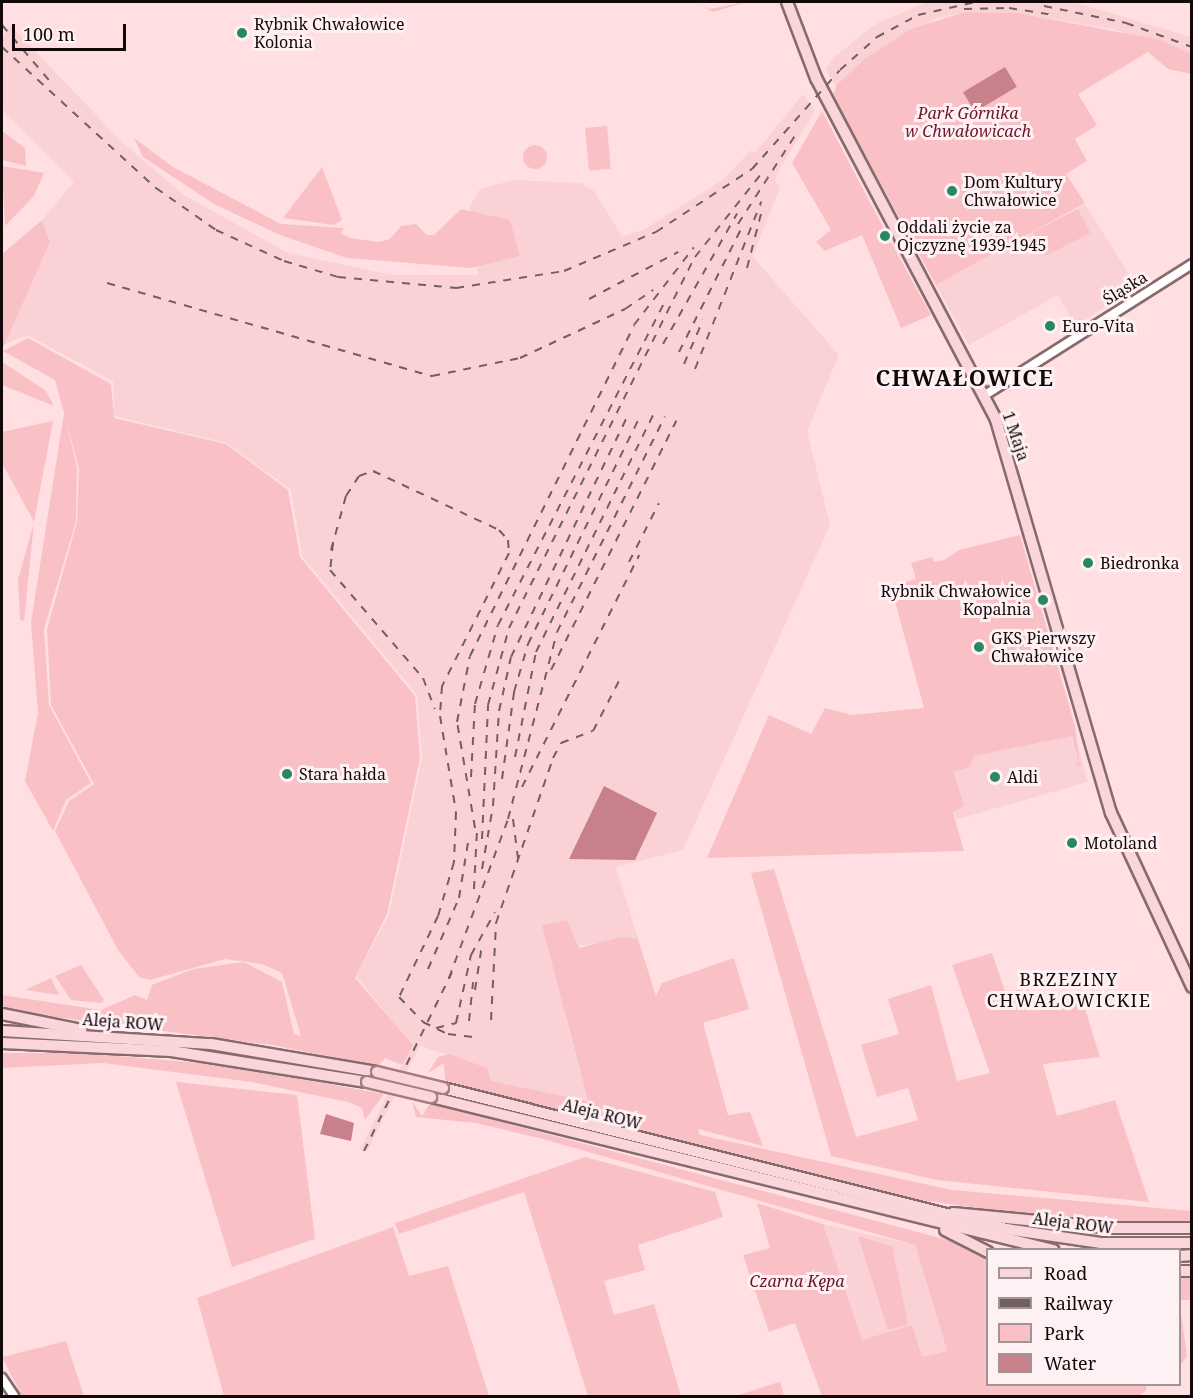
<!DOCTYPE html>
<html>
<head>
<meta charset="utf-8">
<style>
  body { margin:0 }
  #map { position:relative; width:1193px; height:1398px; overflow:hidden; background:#ffdfe2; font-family:"Noto Serif",serif }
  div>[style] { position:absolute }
  .built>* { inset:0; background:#fad2d5; transform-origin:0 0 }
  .green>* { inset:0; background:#f9c1c6; transform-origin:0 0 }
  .round { border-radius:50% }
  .water>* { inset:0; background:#c8818a; transform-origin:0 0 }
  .roads { filter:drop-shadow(2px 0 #866b6d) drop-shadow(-2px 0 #866b6d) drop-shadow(0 2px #866b6d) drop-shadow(0 -2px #866b6d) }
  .minor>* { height:8px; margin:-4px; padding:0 4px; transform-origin:4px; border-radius:4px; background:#fff }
  .major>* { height:10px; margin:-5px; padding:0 5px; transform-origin:5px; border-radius:5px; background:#fad5d9 }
  .rail>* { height:2px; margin-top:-1px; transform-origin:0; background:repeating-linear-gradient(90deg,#725f61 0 8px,transparent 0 16px) }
  .bridges { filter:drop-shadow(2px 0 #a77b80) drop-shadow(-2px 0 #a77b80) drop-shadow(0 2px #a77b80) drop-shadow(0 -2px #a77b80) }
  .major-bridge>* { height:10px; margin:-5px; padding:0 5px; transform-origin:5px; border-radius:5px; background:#fad5d9 }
  .dots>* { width:16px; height:16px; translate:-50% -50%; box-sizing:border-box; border:3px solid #fff1f3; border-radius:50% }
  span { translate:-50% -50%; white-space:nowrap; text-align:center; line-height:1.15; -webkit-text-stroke:6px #fff1f3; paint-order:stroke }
  .poi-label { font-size:16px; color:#13090a }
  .left { translate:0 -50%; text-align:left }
  .right { translate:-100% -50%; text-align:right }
  .park-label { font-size:16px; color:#6b152a; font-style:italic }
  .street-label { font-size:16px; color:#13090a }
  .neighbourhood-label { font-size:18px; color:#13090a; letter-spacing:1.5px }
  .district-label { font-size:22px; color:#13090a; font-weight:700; letter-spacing:1.5px }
  .frame { position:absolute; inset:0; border:3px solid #13090a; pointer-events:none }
  .legend { position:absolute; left:986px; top:1248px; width:195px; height:138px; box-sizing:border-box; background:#fff1f3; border:2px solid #a19496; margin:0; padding:8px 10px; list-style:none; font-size:18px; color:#13090a }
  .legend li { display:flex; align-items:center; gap:12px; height:30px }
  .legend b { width:30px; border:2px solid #a19496 }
  .scale { position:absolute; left:12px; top:24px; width:114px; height:27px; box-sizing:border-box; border:3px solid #13090a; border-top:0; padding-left:8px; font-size:18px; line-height:21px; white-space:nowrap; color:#13090a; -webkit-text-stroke:4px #fff1f3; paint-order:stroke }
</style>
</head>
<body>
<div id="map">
  <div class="built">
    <i style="clip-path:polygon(927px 2px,1073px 2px,1191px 37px,1191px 54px,1112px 29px,1017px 13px,965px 12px,937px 18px,864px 59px,836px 86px,825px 69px,834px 57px,876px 24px)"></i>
    <i style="clip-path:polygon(11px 26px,123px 143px,184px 195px,288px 253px,392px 275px,478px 275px,470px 206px,480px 189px,514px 180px,581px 183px,594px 191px,622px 236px,643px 230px,723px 180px,751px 150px,754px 154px,803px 94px,815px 111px,779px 170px,775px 180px,780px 187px,753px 257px,839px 355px,807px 431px,830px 525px,683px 850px,616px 867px,638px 939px,575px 946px,566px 1020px,588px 1101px,491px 1081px,487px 1068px,420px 1046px,368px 1150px,360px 1150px,412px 1045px,356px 976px,389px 915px,422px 758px,417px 695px,302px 556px,291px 490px,227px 443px,114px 416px,113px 381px,27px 335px,3px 345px,50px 242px,42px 220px,74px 182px,2px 110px,2px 38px)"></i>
    <i style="clip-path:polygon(1085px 204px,1137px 287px,1075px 326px,1058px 295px,969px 345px,936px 285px)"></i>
    <i style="left:1072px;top:726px;width:58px;height:137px;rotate:74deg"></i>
    <i style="clip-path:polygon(823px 1224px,915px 1245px,947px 1352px,921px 1357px,912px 1326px,862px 1341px)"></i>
  </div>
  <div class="green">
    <i style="clip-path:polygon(694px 2px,709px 9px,747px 2px,713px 12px)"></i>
    <i style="clip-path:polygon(965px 12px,1017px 13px,1161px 40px,1191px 54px,1191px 74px,1168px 69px,1148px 52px,1078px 94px,1097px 125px,1075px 139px,1087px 161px,1066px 174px,1085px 203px,936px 285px,833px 97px,836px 86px,864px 59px,911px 29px)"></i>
    <i style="clip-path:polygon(822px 111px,891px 242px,931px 315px,901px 328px,862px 235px,825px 251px,816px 242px,831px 230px,792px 163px)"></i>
    <i style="left:607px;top:126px;width:43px;height:22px;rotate:85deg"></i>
    <i style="clip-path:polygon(2px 131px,25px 148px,26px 166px,2px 160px)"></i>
    <i style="clip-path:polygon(134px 138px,173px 167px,281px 224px,344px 228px,341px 233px,350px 238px,379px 242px,390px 239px,401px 226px,416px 224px,427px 235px,434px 235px,461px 209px,510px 220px,520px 256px,471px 268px,347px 258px,280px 235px,214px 204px,143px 157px)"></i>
    <i class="round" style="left:523px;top:145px;width:24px;height:24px"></i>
    <i style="clip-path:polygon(2px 166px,44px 173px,34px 196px,5px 226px)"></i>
    <i style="clip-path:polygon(322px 167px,342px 220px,334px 225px,283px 218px)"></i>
    <i style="left:1078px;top:209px;width:27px;height:50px;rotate:63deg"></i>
    <i style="clip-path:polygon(42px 220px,50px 242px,2px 350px,2px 254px)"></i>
    <i style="clip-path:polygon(28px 338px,111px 384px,114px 418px,226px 444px,288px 490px,300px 557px,415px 696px,420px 758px,387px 914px,355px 978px,413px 1045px,402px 1065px,385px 1058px,378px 1066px,272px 1045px,2px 1010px,2px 995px,101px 1010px,135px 995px,147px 1000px,152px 985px,193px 969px,244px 962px,282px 982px,294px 1034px,301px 1036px,282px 973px,262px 964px,225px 959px,150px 980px,139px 977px,118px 950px,55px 831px,69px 801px,94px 784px,51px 705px,47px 629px,77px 522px,79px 468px,66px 421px,77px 467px,76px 521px,44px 629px,49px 705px,91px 783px,66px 800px,53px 831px,25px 781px,38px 713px,31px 622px,64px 413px,55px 380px,3px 351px)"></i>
    <i style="clip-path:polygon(2px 362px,45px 390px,54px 406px,2px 385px)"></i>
    <i style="clip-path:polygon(53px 421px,34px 522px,24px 621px,20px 620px,18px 580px,34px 522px,2px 463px,2px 432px)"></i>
    <i style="clip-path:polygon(1020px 535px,1075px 726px,1080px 766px,1074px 765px,1079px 761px,1072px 736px,974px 756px,970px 767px,954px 772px,964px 806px,953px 812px,964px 851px,707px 858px,769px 715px,811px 734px,825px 708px,852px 715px,924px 708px,891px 587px,916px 579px,911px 563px,932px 557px,934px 562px,944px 560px,959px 550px)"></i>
    <i style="clip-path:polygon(774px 869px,856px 1137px,918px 1120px,908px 1088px,877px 1097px,861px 1045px,899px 1034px,888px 999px,931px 985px,957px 1081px,990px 1073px,952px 965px,992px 953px,1005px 991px,1029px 990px,1036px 1011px,1082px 999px,1100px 1057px,1043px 1064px,1057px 1116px,1115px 1100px,1149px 1202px,937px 1180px,831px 1156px,751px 873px)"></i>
    <i style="clip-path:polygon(567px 920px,579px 948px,621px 937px,638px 939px,656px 996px,662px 983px,734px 958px,749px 1009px,703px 1023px,728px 1115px,750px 1112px,763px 1146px,698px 1129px,700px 1135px,952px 1190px,1191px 1211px,1191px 1224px,1053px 1218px,919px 1200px,499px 1096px,445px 1080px,444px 1063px,428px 1073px,438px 1057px,449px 1054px,487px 1068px,491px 1081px,588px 1101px,542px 925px)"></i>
    <i style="clip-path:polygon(81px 965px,104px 1000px,102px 1003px,71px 1000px,55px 976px)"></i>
    <i style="clip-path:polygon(51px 978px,59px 995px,25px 990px)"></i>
    <i style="clip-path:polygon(2px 1036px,78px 1038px,190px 1047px,288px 1060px,382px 1078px,205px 1050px)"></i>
    <i style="clip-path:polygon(2px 1053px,84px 1053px,222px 1065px,384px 1094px,365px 1120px,362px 1108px,348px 1102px,252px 1082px,103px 1063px,2px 1068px)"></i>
    <i style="clip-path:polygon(176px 1082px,297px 1095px,315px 1239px,232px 1267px)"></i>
    <i style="clip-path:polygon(412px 1101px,422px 1116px,430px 1103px,948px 1240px,987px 1256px,988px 1384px,1145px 1384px,1147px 1390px,1139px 1396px,822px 1396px,795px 1323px,769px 1332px,743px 1255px,770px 1248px,757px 1203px,823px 1224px,862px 1340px,912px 1325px,922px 1357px,947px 1351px,915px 1245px,543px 1139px,476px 1123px,416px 1117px)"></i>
    <i style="clip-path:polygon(537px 1117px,994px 1231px,1080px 1245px,1191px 1249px,1096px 1249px,1004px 1236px)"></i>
    <i style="clip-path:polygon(585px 1157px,715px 1192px,723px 1217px,638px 1245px,645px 1270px,604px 1281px,614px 1315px,654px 1304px,681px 1396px,588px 1396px,524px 1192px,399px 1234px,395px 1223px)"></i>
    <i style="clip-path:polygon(393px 1227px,409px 1276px,448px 1266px,489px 1396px,224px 1396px,197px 1298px)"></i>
    <i style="clip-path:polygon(858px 1236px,892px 1246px,908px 1324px,888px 1330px)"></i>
    <i style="left:1180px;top:1275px;width:11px;height:25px"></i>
    <i style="clip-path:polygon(1180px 1306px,1187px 1356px,1180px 1366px)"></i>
    <i style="clip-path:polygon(66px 1341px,84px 1396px,22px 1396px,2px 1357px)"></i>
    <i style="clip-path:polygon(780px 1382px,784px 1396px,736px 1396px,779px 1382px)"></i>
  </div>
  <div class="water">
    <i style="left:1005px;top:67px;width:23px;height:49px;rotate:59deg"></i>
    <i style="clip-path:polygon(604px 786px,657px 813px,635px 860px,569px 859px)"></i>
    <i style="clip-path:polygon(326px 1114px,354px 1123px,351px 1141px,320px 1134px)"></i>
  </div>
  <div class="roads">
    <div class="minor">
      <i style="left:985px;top:395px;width:245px;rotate:-32.3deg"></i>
      <i style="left:2px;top:1378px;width:22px;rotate:56deg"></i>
    </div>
    <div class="major">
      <i style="left:787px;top:2px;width:81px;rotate:69.1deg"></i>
      <i style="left:816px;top:78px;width:386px;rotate:62.2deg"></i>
      <i style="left:996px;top:420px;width:409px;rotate:73.7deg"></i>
      <i style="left:1111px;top:813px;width:192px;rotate:65deg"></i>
      <i style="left:2px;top:1014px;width:81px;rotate:11.4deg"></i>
      <i style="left:2px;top:1031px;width:209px;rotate:3.6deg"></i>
      <i style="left:211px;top:1044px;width:168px;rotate:9.6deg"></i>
      <i style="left:2px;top:1043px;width:169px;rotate:2.7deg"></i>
      <i style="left:171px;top:1051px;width:198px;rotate:9deg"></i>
      <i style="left:443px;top:1088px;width:580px;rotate:14.06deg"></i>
      <i style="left:1006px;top:1229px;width:96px;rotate:8.4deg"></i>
      <i style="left:1101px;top:1243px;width:91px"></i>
      <i style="left:431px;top:1097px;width:641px;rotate:13.82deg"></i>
      <i style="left:953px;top:1213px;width:159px;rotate:5.4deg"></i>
      <i style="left:1111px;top:1228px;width:81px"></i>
      <i style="left:945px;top:1230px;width:48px;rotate:27.1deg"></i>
      <i style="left:1180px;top:1256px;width:12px;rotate:-5deg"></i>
      <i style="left:1180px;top:1271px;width:12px"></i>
    </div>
  </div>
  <div class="rail">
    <i style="left:1044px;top:6px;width:84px;rotate:11.7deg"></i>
    <i style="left:1126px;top:23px;width:70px;rotate:20deg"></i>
    <i style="left:964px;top:9px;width:45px;rotate:-1.3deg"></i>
    <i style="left:1009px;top:8px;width:45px;rotate:9deg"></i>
    <i style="left:2px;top:25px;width:79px;rotate:49.6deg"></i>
    <i style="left:2px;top:47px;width:209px;rotate:42.5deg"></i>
    <i style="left:156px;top:188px;width:73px;rotate:35deg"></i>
    <i style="left:216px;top:230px;width:75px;rotate:24.5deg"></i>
    <i style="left:284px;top:261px;width:56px;rotate:16.5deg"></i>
    <i style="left:338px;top:277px;width:119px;rotate:5.3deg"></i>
    <i style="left:456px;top:288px;width:109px;rotate:-8.9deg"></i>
    <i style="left:564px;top:271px;width:100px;rotate:-23deg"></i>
    <i style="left:656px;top:232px;width:115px;rotate:-33.3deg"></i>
    <i style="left:752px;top:169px;width:132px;rotate:-48.4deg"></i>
    <i style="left:840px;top:70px;width:50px;rotate:-41.7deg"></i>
    <i style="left:877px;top:37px;width:47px;rotate:-28.2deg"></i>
    <i style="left:918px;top:15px;width:58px;rotate:-12.8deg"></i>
    <i style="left:738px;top:224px;width:111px;rotate:-57.2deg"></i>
    <i style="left:747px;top:268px;width:56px;rotate:-75.5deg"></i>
    <i style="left:107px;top:283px;width:338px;rotate:16deg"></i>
    <i style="left:432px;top:376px;width:90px;rotate:-11.6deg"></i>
    <i style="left:520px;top:358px;width:116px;rotate:-25deg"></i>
    <i style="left:625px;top:309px;width:34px;rotate:-34deg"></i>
    <i style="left:589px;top:299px;width:101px;rotate:-27.8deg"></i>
    <i style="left:663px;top:344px;width:150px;rotate:-60.4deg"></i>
    <i style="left:679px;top:352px;width:138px;rotate:-63.2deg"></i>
    <i style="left:684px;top:364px;width:48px;rotate:-66.6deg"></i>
    <i style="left:695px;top:369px;width:180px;rotate:-68.4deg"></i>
    <i style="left:333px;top:543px;width:27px;rotate:96deg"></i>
    <i style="left:330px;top:570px;width:143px;rotate:49.3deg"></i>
    <i style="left:423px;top:678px;width:33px;rotate:69deg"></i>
    <i style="left:331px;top:550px;width:56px;rotate:-74.5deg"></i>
    <i style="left:346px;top:496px;width:24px;rotate:-57deg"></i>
    <i style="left:359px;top:476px;width:15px;rotate:-20deg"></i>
    <i style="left:373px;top:471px;width:139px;rotate:25.1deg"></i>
    <i style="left:499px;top:530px;width:13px;rotate:48deg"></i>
    <i style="left:508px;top:540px;width:13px;rotate:86deg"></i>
    <i style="left:509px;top:553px;width:149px;rotate:116.7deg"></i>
    <i style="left:442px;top:686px;width:30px;rotate:94deg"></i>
    <i style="left:440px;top:716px;width:97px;rotate:80.5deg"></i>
    <i style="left:456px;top:812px;width:50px;rotate:92.3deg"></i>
    <i style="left:454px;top:862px;width:56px;rotate:106.5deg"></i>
    <i style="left:438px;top:916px;width:90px;rotate:115.7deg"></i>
    <i style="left:399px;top:997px;width:35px;rotate:46deg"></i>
    <i style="left:423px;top:1022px;width:28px;rotate:26deg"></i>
    <i style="left:448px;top:1034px;width:31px;rotate:7deg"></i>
    <i style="left:629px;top:562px;width:66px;rotate:-63deg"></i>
    <i style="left:551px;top:670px;width:279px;rotate:-63.3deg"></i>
    <i style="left:515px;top:757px;width:107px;rotate:-78.7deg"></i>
    <i style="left:536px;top:652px;width:269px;rotate:-63.7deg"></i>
    <i style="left:471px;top:777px;width:73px;rotate:-86.9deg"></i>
    <i style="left:475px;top:704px;width:82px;rotate:-73.8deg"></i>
    <i style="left:498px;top:625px;width:360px;rotate:-62.7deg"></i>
    <i style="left:502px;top:779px;width:88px;rotate:-82.1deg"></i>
    <i style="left:514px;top:692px;width:50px;rotate:-73.7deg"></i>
    <i style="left:528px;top:644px;width:252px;rotate:-63.8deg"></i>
    <i style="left:522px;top:787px;width:260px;rotate:-63.2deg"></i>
    <i style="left:513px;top:819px;width:40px;rotate:82.9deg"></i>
    <i style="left:475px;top:828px;width:108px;rotate:-99.6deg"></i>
    <i style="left:457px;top:722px;width:67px;rotate:-78.9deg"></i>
    <i style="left:470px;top:656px;width:369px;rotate:-63.6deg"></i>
    <i style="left:634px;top:325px;width:98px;rotate:-52.4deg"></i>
    <i style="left:482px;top:839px;width:134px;rotate:-87.4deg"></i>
    <i style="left:488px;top:705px;width:80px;rotate:-74.7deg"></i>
    <i style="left:509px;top:628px;width:415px;rotate:-63.4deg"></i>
    <i style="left:695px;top:257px;width:106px;rotate:-51.5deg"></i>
    <i style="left:482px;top:869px;width:64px;rotate:-80.1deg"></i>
    <i style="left:493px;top:806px;width:95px;rotate:-86.4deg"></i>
    <i style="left:499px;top:711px;width:55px;rotate:-77.5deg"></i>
    <i style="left:511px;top:657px;width:271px;rotate:-64.2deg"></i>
    <i style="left:474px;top:889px;width:60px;rotate:-87.1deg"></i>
    <i style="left:428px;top:969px;width:77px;rotate:-66.4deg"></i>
    <i style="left:459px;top:898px;width:63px;rotate:-80.8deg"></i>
    <i style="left:449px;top:978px;width:170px;rotate:-69.6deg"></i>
    <i style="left:508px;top:819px;width:193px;rotate:-75.3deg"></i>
    <i style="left:557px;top:632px;width:241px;rotate:-63.4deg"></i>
    <i style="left:475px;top:990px;width:46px;rotate:-81.2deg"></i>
    <i style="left:491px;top:1020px;width:97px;rotate:-87deg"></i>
    <i style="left:496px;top:923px;width:175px;rotate:-70.9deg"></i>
    <i style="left:553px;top:758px;width:17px;rotate:-62deg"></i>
    <i style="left:561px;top:743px;width:34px;rotate:-21deg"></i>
    <i style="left:593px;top:731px;width:56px;rotate:-62.5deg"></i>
    <i style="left:469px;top:1021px;width:39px;rotate:-84deg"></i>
    <i style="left:436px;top:1028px;width:21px;rotate:-14deg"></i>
    <i style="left:456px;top:1023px;width:70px;rotate:-77.6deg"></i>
    <i style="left:471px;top:955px;width:49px;rotate:-60.8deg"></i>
    <i style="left:364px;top:1151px;width:199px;rotate:-63.8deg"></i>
  </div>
  <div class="bridges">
    <div class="major-bridge">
      <i style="left:377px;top:1072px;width:68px;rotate:13.6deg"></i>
      <i style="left:367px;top:1082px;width:66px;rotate:13.2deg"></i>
    </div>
  </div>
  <div class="dots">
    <i style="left:242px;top:33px;background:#288861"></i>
    <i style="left:952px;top:191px;background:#288861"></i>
    <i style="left:885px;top:236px;background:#288861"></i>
    <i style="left:1050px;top:326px;background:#288861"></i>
    <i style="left:1088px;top:563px;background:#288861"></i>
    <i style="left:1043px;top:600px;background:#288861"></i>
    <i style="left:979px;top:647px;background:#288861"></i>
    <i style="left:287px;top:774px;background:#288861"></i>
    <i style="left:995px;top:777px;background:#288861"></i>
    <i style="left:1072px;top:843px;background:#288861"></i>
  </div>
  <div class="poi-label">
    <span class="left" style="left:254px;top:33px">Rybnik Chwałowice<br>Kolonia</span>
    <span class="left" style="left:964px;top:191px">Dom Kultury<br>Chwałowice</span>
    <span class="left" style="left:897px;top:236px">Oddali życie za<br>Ojczyznę 1939-1945</span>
    <span class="left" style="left:1062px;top:326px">Euro-Vita</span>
    <span class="left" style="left:1100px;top:563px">Biedronka</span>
    <span class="right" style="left:1031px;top:600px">Rybnik Chwałowice<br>Kopalnia</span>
    <span class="left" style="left:991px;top:647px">GKS Pierwszy<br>Chwałowice</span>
    <span class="left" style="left:299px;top:774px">Stara hałda</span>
    <span class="left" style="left:1007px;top:777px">Aldi</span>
    <span class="left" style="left:1084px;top:843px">Motoland</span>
  </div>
  <div class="park-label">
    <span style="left:968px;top:122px">Park Górnika<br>w Chwałowicach</span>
    <span style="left:797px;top:1281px">Czarna Kępa</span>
  </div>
  <div class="street-label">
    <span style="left:1125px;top:288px;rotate:-32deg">Śląska</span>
    <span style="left:1016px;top:436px;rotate:71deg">1 Maja</span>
    <span style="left:123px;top:1022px;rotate:4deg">Aleja ROW</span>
    <span style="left:602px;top:1114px;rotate:14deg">Aleja ROW</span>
    <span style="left:1073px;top:1223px;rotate:7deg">Aleja ROW</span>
  </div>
  <div class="neighbourhood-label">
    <span style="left:1069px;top:990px">BRZEZINY<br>CHWAŁOWICKIE</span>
  </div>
  <div class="district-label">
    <span style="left:965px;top:378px">CHWAŁOWICE</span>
  </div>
  <div class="frame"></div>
  <ul class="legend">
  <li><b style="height:8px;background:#fad5d9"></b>Road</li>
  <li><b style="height:8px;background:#725f61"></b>Railway</li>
  <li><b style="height:16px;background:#f9c1c6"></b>Park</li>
  <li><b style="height:16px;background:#c8818a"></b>Water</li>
  </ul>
  <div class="scale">100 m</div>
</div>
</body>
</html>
